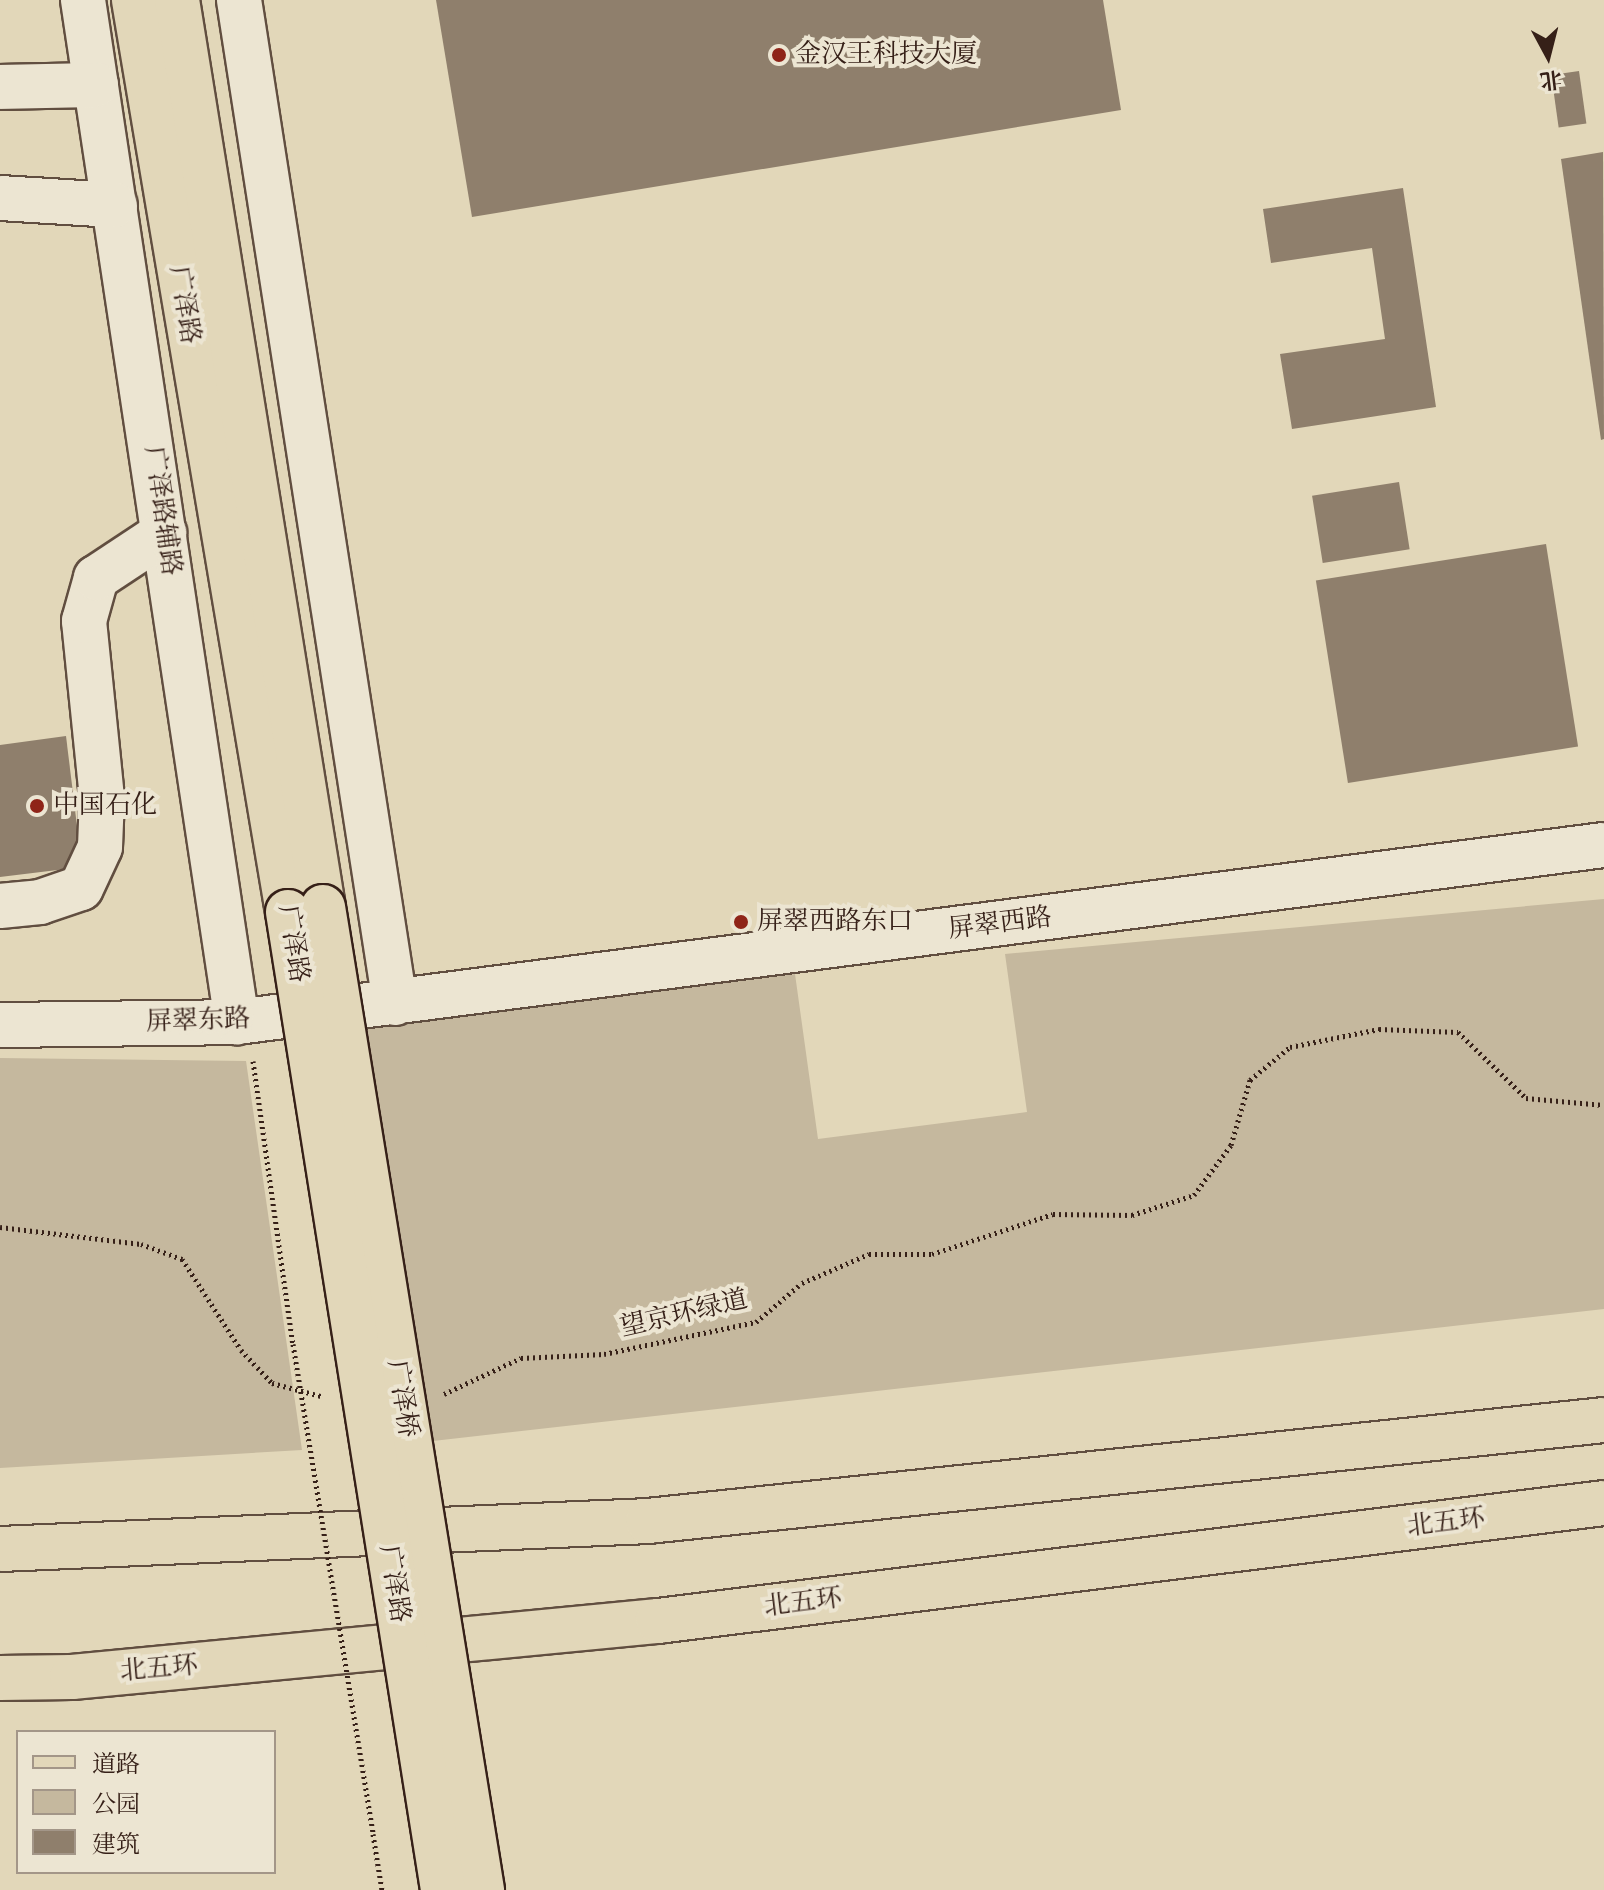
<!DOCTYPE html>
<html>
<head>
<meta charset="utf-8">
<style>
  body { margin:0 }
  #map { position:relative; width:1604px; height:1890px; overflow:hidden; background:#e2d7b9; font-family:"IM FELL Double Pica","Noto Serif SC",serif }
  div>[style] { position:absolute }
  .green>* { inset:0; background:#c5b89e }
  .building>* { inset:0; background:#8f7f6c; transform-origin:0 0 }
  .path>* { height:5px; margin-top:-2.5px; transform-origin:0; background:repeating-linear-gradient(90deg,#362018 0 2px,transparent 0 6px) }
  .roads { filter:drop-shadow(2px 0 #614e40) drop-shadow(-2px 0 #614e40) drop-shadow(0 2px #614e40) drop-shadow(0 -2px #614e40) }
  .minor>* { height:44px; margin:-22px; padding:0 22px; transform-origin:22px; border-radius:22px; background:#ece5d2 }
  .major>* { height:44px; margin:-22px; padding:0 22px; transform-origin:22px; border-radius:22px; background:#e2d7b9 }
  .highway>* { height:44px; margin:-22px; padding:0 22px; transform-origin:22px; border-radius:22px; background:#e2d7b9 }
  .path-bridge>* { height:5px; margin-top:-2.5px; transform-origin:0; background:repeating-linear-gradient(90deg,#362018 0 2px,transparent 0 6px) }
  .bridges { filter:drop-shadow(2px 0 #362018) drop-shadow(-2px 0 #362018) drop-shadow(0 2px #362018) drop-shadow(0 -2px #362018) }
  .major-bridge>* { height:44px; margin:-22px; padding:0 22px; transform-origin:22px; border-radius:22px; background:#e2d7b9 }
  .dots>* { width:22px; height:22px; translate:-50% -50%; box-sizing:border-box; border:4px solid #ece5d2; border-radius:50% }
  span { translate:-50% -50%; white-space:nowrap; text-align:center; line-height:1.15; -webkit-text-stroke:8px #ece5d2; paint-order:stroke }
  .poi-label { font-size:26px; color:#362018 }
  .left { translate:0 -50%; text-align:left }
  .street-label { font-size:26px; color:#362018 }
  .legend { position:absolute; left:16px; top:1730px; width:260px; height:144px; box-sizing:border-box; background:#ece5d2; border:2px solid #a39688; margin:0; padding:10px 14px; list-style:none; font-size:24px; color:#362018 }
  .legend li { display:flex; align-items:center; gap:16px; height:40px }
  .legend b { width:40px; border:2px solid #a39688 }
  .north { position:absolute; left:1508px; top:16px; width:80px; height:80px; -webkit-text-stroke:6px #ece5d2; paint-order:stroke; rotate:173deg; font-size:22px; font-weight:700; line-height:32px; text-align:center; color:#362018 }
  .north::after { content:''; display:block; margin:auto; width:28px; height:36px; background:#362018; clip-path:polygon(50% 0,100% 100%,50% 72%,0 100%) }
</style>
</head>
<body>
<div id="map">
  <div class="green">
    <i style="clip-path:polygon(1604px 899px,1604px 1309px,433px 1441px,367px 1028px,795px 974px,818px 1139px,1027px 1112px,1005px 954px)"></i>
    <i style="clip-path:polygon(0 1058px,246px 1061px,302px 1450px,0 1468px)"></i>
  </div>
  <div class="building">
    <i style="clip-path:polygon(436px 0,1103px 0,1121px 110px,472px 217px)"></i>
    <i style="left:1579px;top:71px;width:53px;height:28px;rotate:82deg"></i>
    <i style="clip-path:polygon(1603px 152px,1604px 439px,1601px 440px,1561px 159px)"></i>
    <i style="clip-path:polygon(1403px 188px,1436px 407px,1292px 429px,1280px 354px,1385px 339px,1372px 248px,1271px 263px,1263px 209px)"></i>
    <i style="left:1399px;top:482px;width:68px;height:88px;rotate:81deg"></i>
    <i style="left:1546px;top:544px;width:205px;height:233px;rotate:81deg"></i>
    <i style="clip-path:polygon(66px 736px,82px 867px,0 877px,0 745px)"></i>
  </div>
  <div class="path">
    <i style="left:253px;top:1061px;width:286px;rotate:82deg"></i>
    <i style="left:0;top:1227px;width:142px;rotate:6.9deg"></i>
    <i style="left:141px;top:1244px;width:44px;rotate:20.1deg"></i>
    <i style="left:182px;top:1259px;width:108px;rotate:57deg"></i>
    <i style="left:241px;top:1350px;width:45px;rotate:46.8deg"></i>
    <i style="left:272px;top:1383px;width:51px;rotate:14.9deg"></i>
    <i style="left:444px;top:1394px;width:85px;rotate:-25.1deg"></i>
    <i style="left:521px;top:1358px;width:83px;rotate:-2.8deg"></i>
    <i style="left:604px;top:1354px;width:155px;rotate:-11.9deg"></i>
    <i style="left:756px;top:1322px;width:60px;rotate:-40.3deg"></i>
    <i style="left:802px;top:1283px;width:73px;rotate:-23.4deg"></i>
    <i style="left:869px;top:1254px;width:63px"></i>
    <i style="left:932px;top:1254px;width:127px;rotate:-18.3deg"></i>
    <i style="left:1053px;top:1214px;width:79px;rotate:0.7deg"></i>
    <i style="left:1132px;top:1215px;width:65px;rotate:-17.9deg"></i>
    <i style="left:1194px;top:1195px;width:62px;rotate:-53.5deg"></i>
    <i style="left:1231px;top:1145px;width:68px;rotate:-73.7deg"></i>
    <i style="left:1250px;top:1080px;width:52px;rotate:-39.5deg"></i>
    <i style="left:1290px;top:1047px;width:91px;rotate:-11.4deg"></i>
    <i style="left:1379px;top:1029px;width:79px;rotate:2.2deg"></i>
    <i style="left:1458px;top:1032px;width:95px;rotate:44.1deg"></i>
    <i style="left:1526px;top:1098px;width:78px;rotate:5.1deg"></i>
    <i style="left:373px;top:1834px;width:57px;rotate:80.9deg"></i>
  </div>
  <div class="roads">
    <div class="minor">
      <i style="left:83px;top:0;width:1034px;rotate:81.43deg"></i>
      <i style="left:239px;top:0;width:1015px;rotate:81.16deg"></i>
      <i style="left:0;top:87px;width:96px;rotate:-1.2deg"></i>
      <i style="left:0;top:198px;width:115px;rotate:3.5deg"></i>
      <i style="left:0;top:906px;width:40px;rotate:-5.7deg"></i>
      <i style="left:40px;top:902px;width:43px;rotate:-18.9deg"></i>
      <i style="left:81px;top:888px;width:45px;rotate:-65.1deg"></i>
      <i style="left:100px;top:847px;width:49px;rotate:-87.7deg"></i>
      <i style="left:102px;top:798px;width:178px;rotate:-95.8deg"></i>
      <i style="left:84px;top:621px;width:45px;rotate:-74.4deg"></i>
      <i style="left:96px;top:578px;width:82px;rotate:-33.5deg"></i>
      <i style="left:0;top:1025px;width:237px;rotate:-0.7deg"></i>
      <i style="left:237px;top:1022px;width:1378px;rotate:-7.38deg"></i>
    </div>
    <div class="major">
      <i style="left:134px;top:0;width:925px;rotate:80.42deg"></i>
      <i style="left:177px;top:0;width:919px;rotate:80.86deg"></i>
    </div>
    <div class="highway">
      <i style="left:0;top:1549px;width:649px;rotate:-2.47deg"></i>
      <i style="left:648px;top:1521px;width:961px;rotate:-6.03deg"></i>
      <i style="left:0;top:1678px;width:72px;rotate:-0.8deg"></i>
      <i style="left:72px;top:1677px;width:589px;rotate:-5.46deg"></i>
      <i style="left:658px;top:1621px;width:953px;rotate:-7.11deg"></i>
    </div>
  </div>
  <div class="path-bridge">
    <i style="left:293px;top:1344px;width:496px;rotate:80.7deg"></i>
  </div>
  <div class="bridges">
    <div class="major-bridge">
      <i style="left:323px;top:907px;width:996px;rotate:80.81deg"></i>
      <i style="left:288px;top:912px;width:990px;rotate:80.99deg"></i>
    </div>
  </div>
  <div class="dots">
    <i style="left:779px;top:55px;background:#8f2418"></i>
    <i style="left:37px;top:806px;background:#8f2418"></i>
    <i style="left:741px;top:922px;background:#8f2418"></i>
  </div>
  <div class="poi-label">
    <span class="left" style="left:795px;top:55px">金汉王科技大厦</span>
    <span class="left" style="left:53px;top:806px">中国石化</span>
    <span class="left" style="left:757px;top:922px">屏翠西路东口</span>
  </div>
  <div class="street-label">
    <span style="left:184px;top:305px;rotate:81deg">广泽路</span>
    <span style="left:162px;top:511px;rotate:82deg">广泽路辅路</span>
    <span style="left:1000px;top:924px;rotate:-7deg">屏翠西路</span>
    <span style="left:293px;top:944px;rotate:81deg">广泽路</span>
    <span style="left:198px;top:1021px;rotate:-2deg">屏翠东路</span>
    <span style="left:684px;top:1314px;rotate:-13deg">望京环绿道</span>
    <span style="left:402px;top:1399px;rotate:81deg">广泽桥</span>
    <span style="left:1446px;top:1523px;rotate:-7deg">北五环</span>
    <span style="left:394px;top:1584px;rotate:81deg">广泽路</span>
    <span style="left:803px;top:1603px;rotate:-7deg">北五环</span>
    <span style="left:159px;top:1669px;rotate:-5deg">北五环</span>
  </div>
  <ul class="legend">
  <li><b style="height:10px;background:#e2d7b9"></b>道路</li>
  <li><b style="height:22px;background:#c5b89e"></b>公园</li>
  <li><b style="height:22px;background:#8f7f6c"></b>建筑</li>
  </ul>
  <div class="north">北</div>
</div>
</body>
</html>
